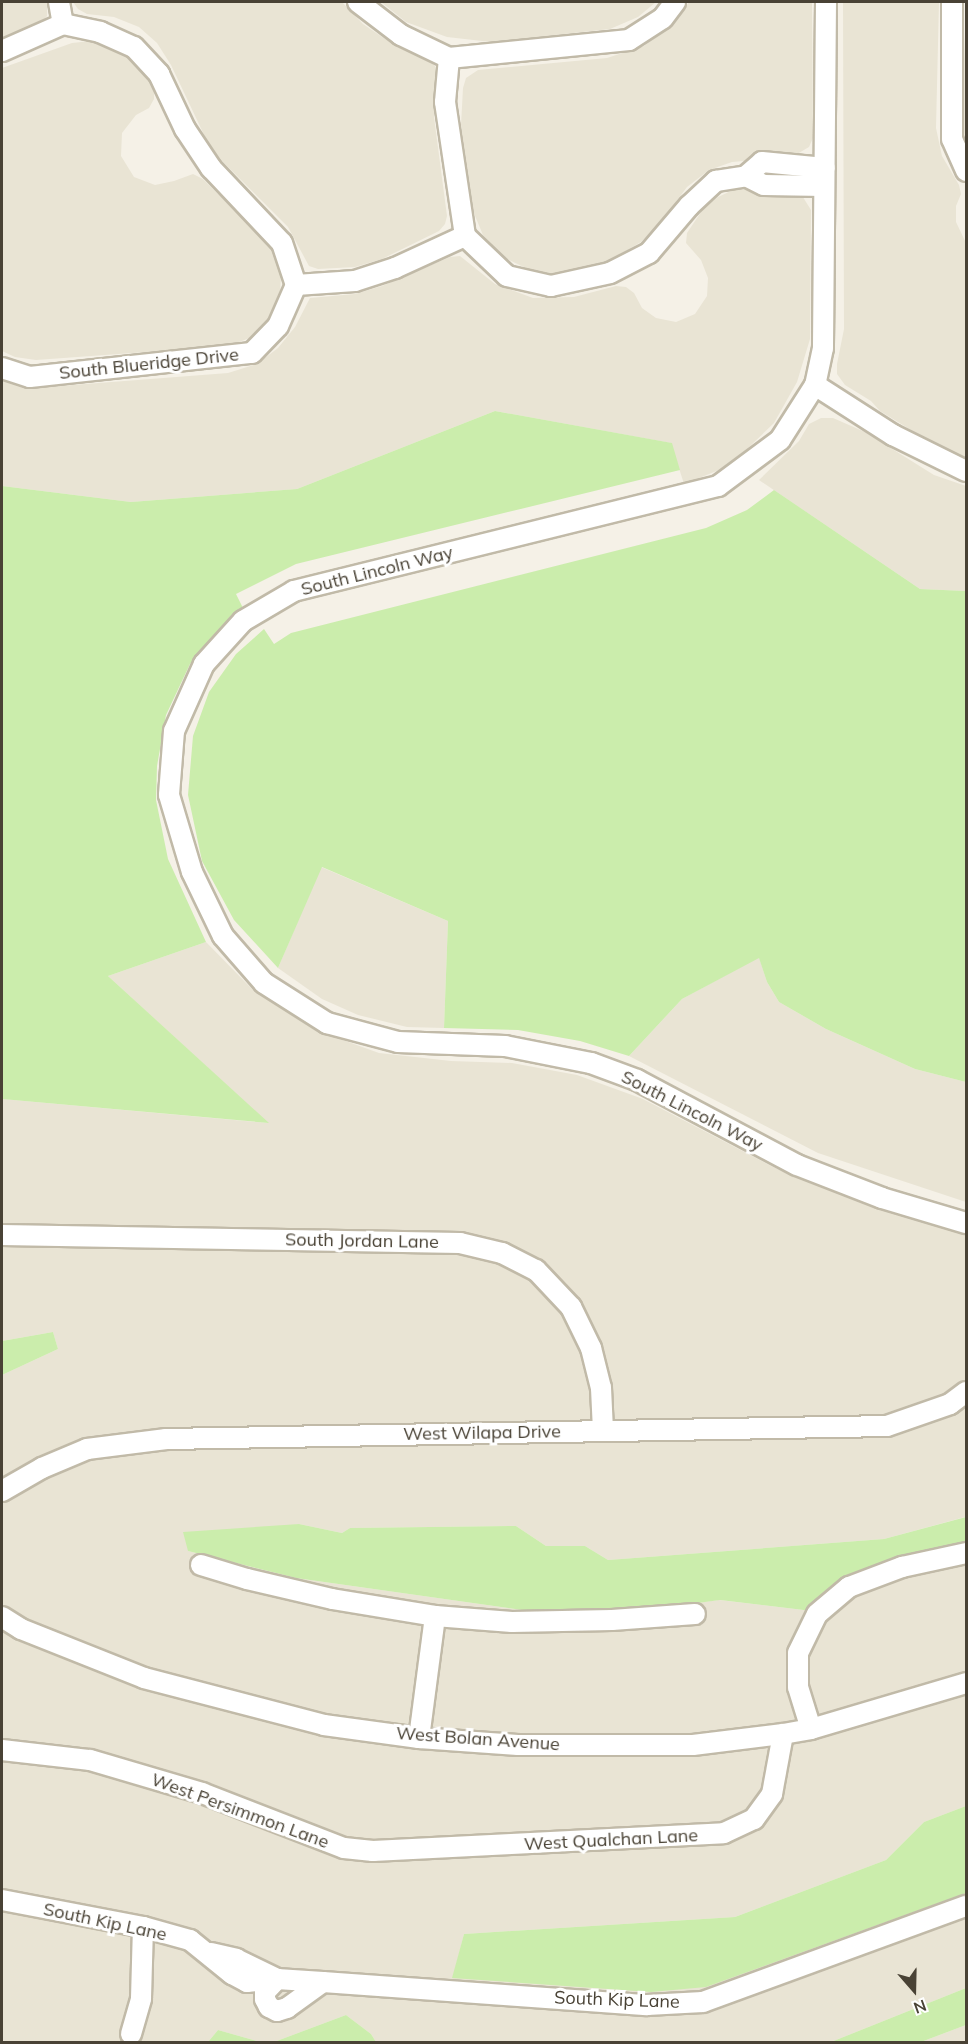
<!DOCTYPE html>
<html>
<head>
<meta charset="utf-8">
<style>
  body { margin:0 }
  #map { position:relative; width:968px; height:2044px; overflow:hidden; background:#f5f1e7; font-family:Mulish,sans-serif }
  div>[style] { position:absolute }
  .residential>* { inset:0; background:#e9e4d4 }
  .green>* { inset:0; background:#cbedac }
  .roads { filter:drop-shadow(2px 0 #c1baa8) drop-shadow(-2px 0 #c1baa8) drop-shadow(0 2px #c1baa8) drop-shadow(0 -2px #c1baa8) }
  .minor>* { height:20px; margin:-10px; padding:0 10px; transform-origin:10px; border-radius:10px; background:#fff }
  span { translate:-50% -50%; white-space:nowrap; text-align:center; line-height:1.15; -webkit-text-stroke:6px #fff; paint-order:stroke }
  .street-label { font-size:18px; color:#494235 }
  .frame { position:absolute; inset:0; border:3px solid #494235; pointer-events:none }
  .north { position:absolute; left:884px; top:1960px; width:60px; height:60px; -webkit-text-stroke:4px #fff; paint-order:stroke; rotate:160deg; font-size:16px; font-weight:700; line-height:24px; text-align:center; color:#494235 }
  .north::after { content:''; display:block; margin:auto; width:21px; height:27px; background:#494235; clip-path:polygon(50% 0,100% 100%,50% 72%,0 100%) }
</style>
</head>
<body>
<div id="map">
  <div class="residential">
    <i style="clip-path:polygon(2px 2px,47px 2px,47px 16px,38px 27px,2px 40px)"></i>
    <i style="clip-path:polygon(73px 2px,342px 2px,363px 24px,397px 47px,428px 60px,435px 66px,438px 73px,434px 117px,447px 216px,445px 224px,439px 231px,382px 259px,355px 267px,318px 269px,309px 266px,288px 227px,221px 160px,206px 139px,171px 65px,157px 43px,139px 27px,114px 17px,87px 14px,78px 9px)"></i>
    <i style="clip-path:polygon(381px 2px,656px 2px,638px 17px,610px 29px,491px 42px,447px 37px,406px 22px)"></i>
    <i style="clip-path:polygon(689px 2px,812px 2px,813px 138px,809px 147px,792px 157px,732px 162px,709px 170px,687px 187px,662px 221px,641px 242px,610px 260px,583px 270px,553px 274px,528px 269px,503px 257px,483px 235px,473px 211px,461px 125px,463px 88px,466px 78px,478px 70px,607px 58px,644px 46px,676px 21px)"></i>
    <i style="clip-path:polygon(843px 2px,939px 2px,936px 128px,942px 156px,959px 185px,961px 194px,956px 206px,956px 222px,966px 243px,966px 459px,947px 452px,880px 411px,871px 401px,845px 385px,837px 374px,837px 364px,844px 329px)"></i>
    <i style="clip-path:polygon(966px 2px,966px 145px,962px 121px)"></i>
    <i style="clip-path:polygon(91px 41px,107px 43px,125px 51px,141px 64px,154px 88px,154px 99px,149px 108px,136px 115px,122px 133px,121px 156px,134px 177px,155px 185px,174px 181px,193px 174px,203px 179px,272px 248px,281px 272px,280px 297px,270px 319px,252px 337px,229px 346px,36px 360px,15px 357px,2px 351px,2px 68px,72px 43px)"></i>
    <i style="clip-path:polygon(756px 187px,801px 194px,811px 210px,810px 339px,797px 382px,774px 423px,746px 450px,719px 470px,684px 484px,671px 443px,495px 411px,297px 489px,131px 502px,2px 486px,2px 380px,34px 388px,228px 373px,257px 364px,278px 348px,295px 327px,310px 298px,355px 294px,382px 286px,450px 257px,460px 256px,495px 284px,533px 298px,574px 297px,616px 286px,626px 287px,634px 293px,642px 308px,656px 318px,676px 322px,695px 314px,707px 296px,708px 278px,701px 260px,686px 243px,687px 233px,703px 209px,718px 197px,733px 190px)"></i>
    <i style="clip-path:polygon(821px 418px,833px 418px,865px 432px,934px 475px,966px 486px,966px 591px,920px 589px,759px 480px,799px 441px,809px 424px)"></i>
    <i style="clip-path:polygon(321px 867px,448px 921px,444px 1028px,407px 1027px,358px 1015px,322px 999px,278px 968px)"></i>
    <i style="clip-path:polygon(206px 942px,253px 990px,315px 1030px,379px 1053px,451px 1061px,512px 1063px,577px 1075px,643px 1099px,775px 1168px,857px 1201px,966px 1235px,965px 1517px,884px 1539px,608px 1560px,585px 1546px,546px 1546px,516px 1526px,350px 1528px,342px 1533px,299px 1524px,188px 1551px,296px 1578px,529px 1611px,645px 1610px,719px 1600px,812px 1611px,843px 1580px,897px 1559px,966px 1544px,966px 1806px,924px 1822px,886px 1860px,735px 1917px,464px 1934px,453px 1977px,966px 1893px,966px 1988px,831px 2042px,376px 2042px,371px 2034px,346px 2015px,274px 2042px,260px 2042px,218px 2030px,208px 2042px,2px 2042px,2px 1375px,58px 1349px,53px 1332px,2px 1341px,2px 1099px,268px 1123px,108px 976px)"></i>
    <i style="clip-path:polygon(759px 957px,767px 982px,779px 1002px,826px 1029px,915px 1069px,966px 1082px,966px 1202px,818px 1153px,629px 1056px,682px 999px)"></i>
    <i style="clip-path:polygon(966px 2025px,966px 2042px,921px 2042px)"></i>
  </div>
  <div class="green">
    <i style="clip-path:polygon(495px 411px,672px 443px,680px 470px,296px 564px,236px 594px,243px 608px,190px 664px,166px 715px,157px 766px,156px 800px,168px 859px,206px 942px,108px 976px,269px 1123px,2px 1099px,2px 486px,131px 502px,297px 489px)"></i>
    <i style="clip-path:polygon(774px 490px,920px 589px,966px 591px,966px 1082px,915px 1069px,826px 1029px,779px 1002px,767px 982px,759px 958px,682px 999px,629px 1056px,580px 1041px,518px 1030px,444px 1028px,448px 921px,322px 867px,278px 968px,234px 920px,202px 861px,188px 795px,193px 736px,209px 692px,236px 654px,264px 629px,274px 644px,291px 633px,706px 528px,747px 510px)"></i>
    <i style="clip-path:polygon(53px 1332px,58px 1349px,2px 1375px,2px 1341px)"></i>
    <i style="clip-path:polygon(966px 1517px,966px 1544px,897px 1559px,843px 1580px,812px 1611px,720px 1600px,645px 1610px,529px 1611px,296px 1578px,188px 1551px,183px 1532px,299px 1524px,342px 1533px,350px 1528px,516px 1526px,546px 1546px,585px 1546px,608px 1560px,884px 1539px)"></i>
    <i style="clip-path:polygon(966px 1806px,966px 1893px,706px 1987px,651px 1992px,452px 1978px,464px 1934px,735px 1917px,886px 1860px,924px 1822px)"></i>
    <i style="clip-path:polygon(966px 1988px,966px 2025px,921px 2042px,831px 2042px)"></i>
    <i style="clip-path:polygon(346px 2015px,371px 2034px,376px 2042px,274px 2042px)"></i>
    <i style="clip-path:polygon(218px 2030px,260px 2042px,208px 2042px)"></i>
  </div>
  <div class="roads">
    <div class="minor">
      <i style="left:59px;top:2px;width:22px;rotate:80deg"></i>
      <i style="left:358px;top:2px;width:54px;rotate:37.5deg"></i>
      <i style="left:401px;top:35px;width:53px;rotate:25.6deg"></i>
      <i style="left:826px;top:2px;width:346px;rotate:90.5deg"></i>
      <i style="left:823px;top:348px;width:38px;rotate:102deg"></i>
      <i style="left:815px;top:385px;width:65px;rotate:122.5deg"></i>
      <i style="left:780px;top:440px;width:77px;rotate:143.4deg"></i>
      <i style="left:718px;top:486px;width:437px;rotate:166.1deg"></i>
      <i style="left:294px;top:591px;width:59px;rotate:149.5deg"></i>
      <i style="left:243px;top:621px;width:58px;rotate:132.2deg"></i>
      <i style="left:204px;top:664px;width:73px;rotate:114.1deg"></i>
      <i style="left:174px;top:731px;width:64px;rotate:94.5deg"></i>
      <i style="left:169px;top:795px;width:80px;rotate:73.4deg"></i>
      <i style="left:192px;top:872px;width:71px;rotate:64.2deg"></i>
      <i style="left:223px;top:936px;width:62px;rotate:48.9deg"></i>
      <i style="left:264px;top:983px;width:75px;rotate:32.4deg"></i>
      <i style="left:327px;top:1023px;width:73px;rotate:15deg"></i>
      <i style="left:398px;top:1042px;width:107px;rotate:2.1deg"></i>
      <i style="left:505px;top:1046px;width:88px;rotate:11.2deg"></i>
      <i style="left:591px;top:1063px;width:49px;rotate:20.3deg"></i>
      <i style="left:637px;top:1080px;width:181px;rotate:28deg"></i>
      <i style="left:797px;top:1165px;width:91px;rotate:21.2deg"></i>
      <i style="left:882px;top:1198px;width:88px;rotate:16.6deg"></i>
      <i style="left:952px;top:2px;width:137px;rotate:90deg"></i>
      <i style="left:952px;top:139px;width:35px;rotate:66deg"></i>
      <i style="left:63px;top:24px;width:38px;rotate:12deg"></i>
      <i style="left:100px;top:32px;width:37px;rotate:24deg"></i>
      <i style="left:134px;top:47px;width:37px;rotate:47deg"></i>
      <i style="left:159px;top:74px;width:61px;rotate:64.7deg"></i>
      <i style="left:185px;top:129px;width:47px;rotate:56.3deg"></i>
      <i style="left:211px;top:168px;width:103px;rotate:46.6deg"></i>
      <i style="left:282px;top:243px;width:44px;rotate:71.6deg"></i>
      <i style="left:2px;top:51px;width:67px;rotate:-23.9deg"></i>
      <i style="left:449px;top:58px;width:44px;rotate:95.2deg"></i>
      <i style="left:445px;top:102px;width:135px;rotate:81.5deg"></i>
      <i style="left:465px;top:236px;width:58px;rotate:43.6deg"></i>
      <i style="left:507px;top:276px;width:45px;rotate:12.8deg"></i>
      <i style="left:551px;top:286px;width:60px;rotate:-12.4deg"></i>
      <i style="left:610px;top:273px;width:44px;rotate:-27.1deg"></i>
      <i style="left:649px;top:253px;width:62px;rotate:-49.6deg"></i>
      <i style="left:689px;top:206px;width:37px;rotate:-43deg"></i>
      <i style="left:716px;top:181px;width:30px;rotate:-9deg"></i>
      <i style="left:746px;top:176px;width:21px;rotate:-41deg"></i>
      <i style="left:762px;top:162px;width:63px;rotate:5.4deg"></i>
      <i style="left:449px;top:58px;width:181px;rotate:-5.7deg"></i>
      <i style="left:629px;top:40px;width:40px;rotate:-32.9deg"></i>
      <i style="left:663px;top:18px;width:20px;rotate:-53deg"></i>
      <i style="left:746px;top:176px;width:20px;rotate:27deg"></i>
      <i style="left:764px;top:185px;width:60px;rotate:1deg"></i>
      <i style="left:296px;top:285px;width:59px;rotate:-3.9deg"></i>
      <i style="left:355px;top:281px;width:42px;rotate:-18deg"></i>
      <i style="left:395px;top:268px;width:77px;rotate:-24.6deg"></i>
      <i style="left:2px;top:368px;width:29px;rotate:18deg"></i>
      <i style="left:30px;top:377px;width:223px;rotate:-6.2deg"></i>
      <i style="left:252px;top:353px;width:37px;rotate:-46deg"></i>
      <i style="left:278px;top:326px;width:45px;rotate:-66.3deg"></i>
      <i style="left:815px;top:385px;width:93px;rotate:32.7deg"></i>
      <i style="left:893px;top:435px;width:81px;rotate:26.3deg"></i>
      <i style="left:2px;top:1235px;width:458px;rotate:1deg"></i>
      <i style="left:460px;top:1243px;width:43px;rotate:13.4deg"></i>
      <i style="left:502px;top:1253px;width:38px;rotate:27deg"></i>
      <i style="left:536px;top:1270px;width:51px;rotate:46.6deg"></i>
      <i style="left:571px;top:1307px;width:46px;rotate:64deg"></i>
      <i style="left:591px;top:1348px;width:41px;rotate:76deg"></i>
      <i style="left:601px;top:1388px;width:43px;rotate:87.3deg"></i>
      <i style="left:2px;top:1491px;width:46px;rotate:-29.9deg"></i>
      <i style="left:42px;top:1468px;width:49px;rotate:-22.9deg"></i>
      <i style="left:87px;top:1449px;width:80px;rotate:-7.2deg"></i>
      <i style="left:166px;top:1439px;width:721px;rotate:-1.03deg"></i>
      <i style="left:887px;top:1426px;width:67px;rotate:-19.2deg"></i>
      <i style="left:950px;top:1404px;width:20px;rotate:-37deg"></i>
      <i style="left:201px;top:1565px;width:48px;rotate:16.9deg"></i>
      <i style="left:247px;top:1579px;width:87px;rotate:13.2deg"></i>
      <i style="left:332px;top:1599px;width:104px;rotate:9.4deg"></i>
      <i style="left:435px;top:1616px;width:77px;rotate:4.5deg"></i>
      <i style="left:512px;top:1622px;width:100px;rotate:-1.1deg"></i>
      <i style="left:612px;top:1620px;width:83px;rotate:-4.1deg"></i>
      <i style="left:2px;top:1617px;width:22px;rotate:32deg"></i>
      <i style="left:21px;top:1629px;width:132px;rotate:21.7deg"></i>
      <i style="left:144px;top:1678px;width:186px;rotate:14.6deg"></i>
      <i style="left:324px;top:1725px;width:96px;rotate:7.8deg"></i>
      <i style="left:419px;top:1738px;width:99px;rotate:4deg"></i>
      <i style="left:518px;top:1745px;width:175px"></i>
      <i style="left:693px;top:1745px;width:91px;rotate:-7deg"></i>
      <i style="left:783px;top:1734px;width:28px;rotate:-10deg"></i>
      <i style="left:811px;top:1729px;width:162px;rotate:-16.5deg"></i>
      <i style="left:811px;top:1729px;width:44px;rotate:-107.2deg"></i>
      <i style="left:798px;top:1687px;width:34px;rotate:-90deg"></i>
      <i style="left:798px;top:1653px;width:43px;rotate:-64deg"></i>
      <i style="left:817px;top:1614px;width:42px;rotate:-40.2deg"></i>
      <i style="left:849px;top:1587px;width:57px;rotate:-20.7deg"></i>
      <i style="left:902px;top:1567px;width:66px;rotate:-12.3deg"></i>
      <i style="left:419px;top:1738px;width:123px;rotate:-82.5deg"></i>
      <i style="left:2px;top:1750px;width:89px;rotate:6.5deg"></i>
      <i style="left:90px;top:1760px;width:117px;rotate:16.4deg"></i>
      <i style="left:202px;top:1793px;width:152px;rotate:21.2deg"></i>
      <i style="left:344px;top:1848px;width:29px;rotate:6deg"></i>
      <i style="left:373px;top:1851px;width:351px;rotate:-2.9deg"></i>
      <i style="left:724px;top:1833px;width:33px;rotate:-25deg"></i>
      <i style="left:754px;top:1819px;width:31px;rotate:-54deg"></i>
      <i style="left:772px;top:1794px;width:61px;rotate:-79.6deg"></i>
      <i style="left:2px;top:1900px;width:144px;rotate:10.8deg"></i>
      <i style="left:143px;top:1927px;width:49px;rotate:15.5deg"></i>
      <i style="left:190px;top:1940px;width:54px;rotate:39deg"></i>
      <i style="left:232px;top:1974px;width:17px;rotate:28deg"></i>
      <i style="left:247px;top:1982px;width:30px;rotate:-6deg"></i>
      <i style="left:211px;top:1953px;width:26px;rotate:13deg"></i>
      <i style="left:236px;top:1959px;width:43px;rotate:26deg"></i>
      <i style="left:323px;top:1982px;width:44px;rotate:144.2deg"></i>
      <i style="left:287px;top:2008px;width:10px;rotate:163deg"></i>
      <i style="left:277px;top:2011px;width:9px;rotate:-153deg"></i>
      <i style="left:269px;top:2007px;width:9px;rotate:-117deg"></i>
      <i style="left:265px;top:1999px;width:7px;rotate:-90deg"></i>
      <i style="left:265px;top:1992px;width:18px;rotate:-47deg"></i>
      <i style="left:277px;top:1979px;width:46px;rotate:3.7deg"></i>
      <i style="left:323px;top:1982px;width:325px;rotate:4.1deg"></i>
      <i style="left:647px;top:2005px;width:56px;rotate:-3.1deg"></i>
      <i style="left:703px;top:2002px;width:280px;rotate:-20.1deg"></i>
      <i style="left:131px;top:2034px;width:37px;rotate:-74deg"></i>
      <i style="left:141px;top:1998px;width:71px;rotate:-88.4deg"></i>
    </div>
  </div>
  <div class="street-label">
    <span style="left:149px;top:364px;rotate:-6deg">South Blueridge Drive</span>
    <span style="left:377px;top:571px;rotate:-14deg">South Lincoln Way</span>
    <span style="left:692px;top:1111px;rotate:27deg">South Lincoln Way</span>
    <span style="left:362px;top:1241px;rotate:1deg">South Jordan Lane</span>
    <span style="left:482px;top:1433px;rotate:-1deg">West Wilapa Drive</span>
    <span style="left:478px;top:1739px;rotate:4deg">West Bolan Avenue</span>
    <span style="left:240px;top:1811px;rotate:20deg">West Persimmon Lane</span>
    <span style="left:611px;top:1840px;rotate:-3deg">West Qualchan Lane</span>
    <span style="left:105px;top:1922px;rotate:12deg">South Kip Lane</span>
    <span style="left:617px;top:2000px;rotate:2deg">South Kip Lane</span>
  </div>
  <div class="frame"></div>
  <div class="north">N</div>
</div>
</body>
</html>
